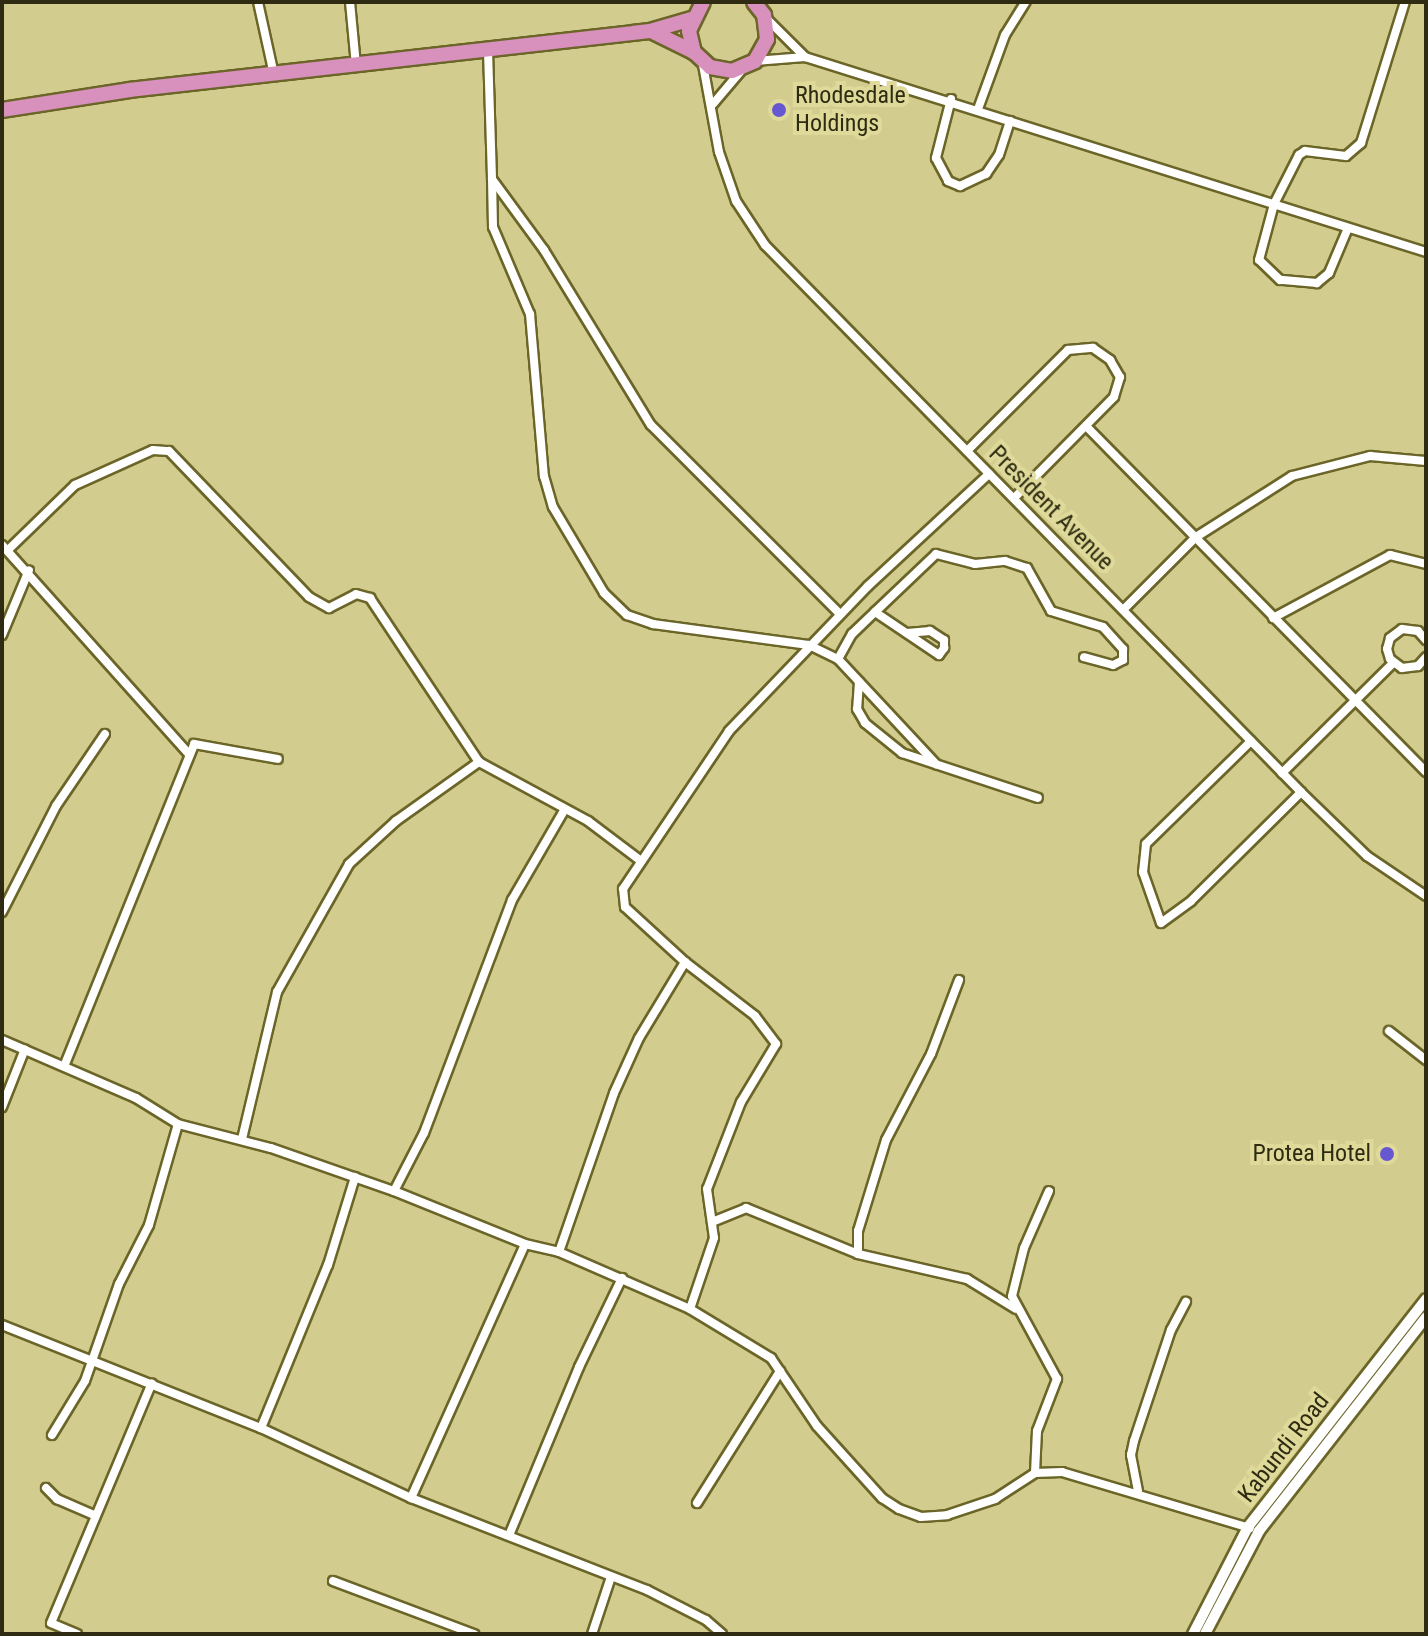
<!DOCTYPE html>
<html>
<head>
<meta charset="utf-8">
<style>
  body { margin:0 }
  #map { position:relative; width:1428px; height:1636px; overflow:hidden; background:#d2cd8e; font-family:"Roboto Condensed",sans-serif }
  div>[style] { position:absolute }
  .roads { filter:drop-shadow(2px 0 #6b6528) drop-shadow(-2px 0 #6b6528) drop-shadow(0 2px #6b6528) drop-shadow(0 -2px #6b6528) }
  .minor>* { height:8px; margin:-4px; padding:0 4px; transform-origin:4px; border-radius:4px; background:#fff }
  .tertiary>* { height:10px; margin:-5px; padding:0 5px; transform-origin:5px; border-radius:5px; background:#fff }
  .trunk>* { height:14px; margin:-7px; padding:0 7px; transform-origin:7px; border-radius:7px; background:#d890bc }
  .dots>* { width:22px; height:22px; translate:-50% -50%; box-sizing:border-box; border:4px solid #dfda9a; border-radius:50% }
  span { translate:-50% -50%; white-space:nowrap; text-align:center; line-height:1.15; -webkit-text-stroke:8px #dfda9a; paint-order:stroke }
  .poi-label { font-size:24px; color:#2e2b12 }
  .left { translate:0 -50%; text-align:left }
  .right { translate:-100% -50%; text-align:right }
  .street-label { font-size:24px; color:#2e2b12 }
  .frame { position:absolute; inset:0; border:4px solid #2e2b12; pointer-events:none }
</style>
</head>
<body>
<div id="map">
  <div class="roads">
    <div class="minor">
      <i style="left:258px;top:2px;width:75px;rotate:77.6deg"></i>
      <i style="left:350px;top:2px;width:64px;rotate:84.6deg"></i>
      <i style="left:767px;top:19px;width:54px;rotate:45deg"></i>
      <i style="left:488px;top:51px;width:128px;rotate:88.2deg"></i>
      <i style="left:492px;top:179px;width:88px;rotate:53.8deg"></i>
      <i style="left:544px;top:250px;width:205px;rotate:58.6deg"></i>
      <i style="left:651px;top:425px;width:267px;rotate:45deg"></i>
      <i style="left:755px;top:61px;width:50px;rotate:-4.6deg"></i>
      <i style="left:805px;top:57px;width:651px;rotate:17.43deg"></i>
      <i style="left:703px;top:65px;width:88px;rotate:79.6deg"></i>
      <i style="left:719px;top:152px;width:52px;rotate:70.9deg"></i>
      <i style="left:736px;top:201px;width:53px;rotate:56.6deg"></i>
      <i style="left:765px;top:245px;width:766px;rotate:45.58deg"></i>
      <i style="left:1301px;top:792px;width:92px;rotate:44.1deg"></i>
      <i style="left:1367px;top:856px;width:71px;rotate:34.1deg"></i>
      <i style="left:951px;top:99px;width:61px;rotate:104.3deg"></i>
      <i style="left:936px;top:158px;width:26px;rotate:62deg"></i>
      <i style="left:948px;top:181px;width:13px;rotate:23deg"></i>
      <i style="left:960px;top:186px;width:29px;rotate:-25deg"></i>
      <i style="left:986px;top:174px;width:23px;rotate:-56deg"></i>
      <i style="left:999px;top:155px;width:36px;rotate:-72deg"></i>
      <i style="left:713px;top:104px;width:43px;rotate:-49.7deg"></i>
      <i style="left:978px;top:109px;width:79px;rotate:-70deg"></i>
      <i style="left:1005px;top:35px;width:39px;rotate:-58deg"></i>
      <i style="left:492px;top:179px;width:48px;rotate:88.8deg"></i>
      <i style="left:493px;top:227px;width:95px;rotate:67deg"></i>
      <i style="left:530px;top:314px;width:163px;rotate:85.1deg"></i>
      <i style="left:544px;top:476px;width:32px;rotate:74deg"></i>
      <i style="left:553px;top:507px;width:100px;rotate:59.3deg"></i>
      <i style="left:604px;top:593px;width:32px;rotate:44deg"></i>
      <i style="left:627px;top:615px;width:28px;rotate:19deg"></i>
      <i style="left:653px;top:624px;width:157px;rotate:7.7deg"></i>
      <i style="left:809px;top:645px;width:32px;rotate:26deg"></i>
      <i style="left:838px;top:659px;width:144px;rotate:47deg"></i>
      <i style="left:1348px;top:228px;width:49px;rotate:112.9deg"></i>
      <i style="left:1329px;top:273px;width:16px;rotate:140deg"></i>
      <i style="left:1317px;top:283px;width:37px;rotate:-175deg"></i>
      <i style="left:1280px;top:280px;width:29px;rotate:-136deg"></i>
      <i style="left:1259px;top:260px;width:58px;rotate:-75deg"></i>
      <i style="left:1274px;top:204px;width:55px;rotate:-63deg"></i>
      <i style="left:1299px;top:155px;width:7px;rotate:-34deg"></i>
      <i style="left:1305px;top:151px;width:41px;rotate:7deg"></i>
      <i style="left:1346px;top:156px;width:20px;rotate:-41deg"></i>
      <i style="left:1361px;top:143px;width:148px;rotate:-72.7deg"></i>
      <i style="left:1086px;top:426px;width:485px;rotate:45.5deg"></i>
      <i style="left:967px;top:451px;width:143px;rotate:-45deg"></i>
      <i style="left:1068px;top:350px;width:25px;rotate:-5deg"></i>
      <i style="left:1093px;top:348px;width:21px;rotate:35deg"></i>
      <i style="left:1110px;top:360px;width:20px;rotate:60deg"></i>
      <i style="left:1120px;top:377px;width:21px;rotate:107deg"></i>
      <i style="left:1114px;top:397px;width:142px;rotate:134.7deg"></i>
      <i style="left:2px;top:545px;width:280px;rotate:48.2deg"></i>
      <i style="left:9px;top:549px;width:92px;rotate:-44.1deg"></i>
      <i style="left:75px;top:485px;width:85px;rotate:-24.2deg"></i>
      <i style="left:153px;top:450px;width:16px;rotate:4deg"></i>
      <i style="left:169px;top:451px;width:202px;rotate:46.2deg"></i>
      <i style="left:309px;top:597px;width:23px;rotate:29deg"></i>
      <i style="left:329px;top:608px;width:30px;rotate:-27deg"></i>
      <i style="left:356px;top:594px;width:15px;rotate:16deg"></i>
      <i style="left:370px;top:598px;width:197px;rotate:56.4deg"></i>
      <i style="left:479px;top:762px;width:124px;rotate:28.4deg"></i>
      <i style="left:588px;top:821px;width:66px;rotate:37deg"></i>
      <i style="left:1123px;top:610px;width:103px;rotate:-45deg"></i>
      <i style="left:1196px;top:537px;width:114px;rotate:-32.4deg"></i>
      <i style="left:1292px;top:476px;width:81px;rotate:-14.4deg"></i>
      <i style="left:1370px;top:456px;width:56px;rotate:5.1deg"></i>
      <i style="left:875px;top:612px;width:84px;rotate:-43.6deg"></i>
      <i style="left:936px;top:554px;width:40px;rotate:14.4deg"></i>
      <i style="left:975px;top:564px;width:30px;rotate:-6deg"></i>
      <i style="left:1005px;top:561px;width:23px;rotate:18deg"></i>
      <i style="left:1027px;top:568px;width:49px;rotate:60.8deg"></i>
      <i style="left:1051px;top:611px;width:54px;rotate:17.1deg"></i>
      <i style="left:1103px;top:627px;width:30px;rotate:48deg"></i>
      <i style="left:1123px;top:649px;width:11px;rotate:90deg"></i>
      <i style="left:1123px;top:660px;width:11px;rotate:153deg"></i>
      <i style="left:1113px;top:665px;width:30px;rotate:-165deg"></i>
      <i style="left:1273px;top:618px;width:133px;rotate:-28.3deg"></i>
      <i style="left:1390px;top:555px;width:37px;rotate:14deg"></i>
      <i style="left:2px;top:635px;width:70px;rotate:-67.4deg"></i>
      <i style="left:1426px;top:640px;width:12px;rotate:-132deg"></i>
      <i style="left:1418px;top:631px;width:16px;rotate:-173deg"></i>
      <i style="left:1402px;top:629px;width:15px;rotate:143deg"></i>
      <i style="left:1390px;top:638px;width:11px;rotate:105deg"></i>
      <i style="left:1387px;top:649px;width:10px;rotate:73deg"></i>
      <i style="left:1390px;top:659px;width:15px;rotate:37deg"></i>
      <i style="left:1402px;top:668px;width:16px;rotate:-7deg"></i>
      <i style="left:1418px;top:666px;width:12px;rotate:-48deg"></i>
      <i style="left:838px;top:659px;width:29px;rotate:-61deg"></i>
      <i style="left:852px;top:634px;width:32px;rotate:-44deg"></i>
      <i style="left:875px;top:612px;width:77px;rotate:33.9deg"></i>
      <i style="left:939px;top:655px;width:9px;rotate:-54deg"></i>
      <i style="left:944px;top:648px;width:8px;rotate:-90deg"></i>
      <i style="left:944px;top:640px;width:17px;rotate:-147deg"></i>
      <i style="left:930px;top:631px;width:23px;rotate:175deg"></i>
      <i style="left:859px;top:682px;width:27px;rotate:94deg"></i>
      <i style="left:857px;top:709px;width:16px;rotate:60deg"></i>
      <i style="left:865px;top:723px;width:48px;rotate:39deg"></i>
      <i style="left:902px;top:753px;width:143px;rotate:18.3deg"></i>
      <i style="left:1251px;top:741px;width:147px;rotate:135.6deg"></i>
      <i style="left:1146px;top:844px;width:28px;rotate:96deg"></i>
      <i style="left:1143px;top:872px;width:54px;rotate:70.6deg"></i>
      <i style="left:1161px;top:923px;width:37px;rotate:-36deg"></i>
      <i style="left:1191px;top:901px;width:155px;rotate:-44.7deg"></i>
      <i style="left:1282px;top:773px;width:156px;rotate:-44.7deg"></i>
      <i style="left:2px;top:912px;width:119px;rotate:-63deg"></i>
      <i style="left:56px;top:806px;width:87px;rotate:-55.8deg"></i>
      <i style="left:685px;top:962px;width:88px;rotate:37.6deg"></i>
      <i style="left:755px;top:1016px;width:35px;rotate:53deg"></i>
      <i style="left:776px;top:1044px;width:68px;rotate:121.1deg"></i>
      <i style="left:741px;top:1102px;width:93px;rotate:111.3deg"></i>
      <i style="left:707px;top:1189px;width:49px;rotate:81.9deg"></i>
      <i style="left:714px;top:1238px;width:75px;rotate:108.7deg"></i>
      <i style="left:959px;top:980px;width:79px;rotate:110.7deg"></i>
      <i style="left:931px;top:1054px;width:97px;rotate:117.6deg"></i>
      <i style="left:886px;top:1140px;width:95px;rotate:107.1deg"></i>
      <i style="left:858px;top:1231px;width:23px;rotate:90deg"></i>
      <i style="left:858px;top:1254px;width:112px;rotate:12.9deg"></i>
      <i style="left:967px;top:1279px;width:57px;rotate:31.5deg"></i>
      <i style="left:1389px;top:1031px;width:47px;rotate:38.1deg"></i>
      <i style="left:2px;top:1040px;width:146px;rotate:23.4deg"></i>
      <i style="left:136px;top:1098px;width:49px;rotate:31.8deg"></i>
      <i style="left:178px;top:1124px;width:96px;rotate:14.5deg"></i>
      <i style="left:271px;top:1148px;width:130px;rotate:19.3deg"></i>
      <i style="left:394px;top:1191px;width:141px;rotate:22deg"></i>
      <i style="left:525px;top:1244px;width:35px;rotate:13deg"></i>
      <i style="left:559px;top:1252px;width:143px;rotate:23.5deg"></i>
      <i style="left:690px;top:1309px;width:95px;rotate:31.2deg"></i>
      <i style="left:771px;top:1358px;width:82px;rotate:55.9deg"></i>
      <i style="left:817px;top:1426px;width:97px;rotate:47.9deg"></i>
      <i style="left:882px;top:1498px;width:20px;rotate:33deg"></i>
      <i style="left:899px;top:1509px;width:23px;rotate:20deg"></i>
      <i style="left:921px;top:1517px;width:26px;rotate:-4deg"></i>
      <i style="left:947px;top:1515px;width:51px;rotate:-18.4deg"></i>
      <i style="left:995px;top:1499px;width:48px;rotate:-33deg"></i>
      <i style="left:1035px;top:1473px;width:27px;rotate:-2deg"></i>
      <i style="left:1062px;top:1472px;width:196px;rotate:16.6deg"></i>
      <i style="left:65px;top:1064px;width:345px;rotate:-68deg"></i>
      <i style="left:194px;top:744px;width:85px;rotate:10.1deg"></i>
      <i style="left:2px;top:1107px;width:62px;rotate:-68.4deg"></i>
      <i style="left:242px;top:1139px;width:151px;rotate:-76.6deg"></i>
      <i style="left:277px;top:992px;width:147px;rotate:-60.6deg"></i>
      <i style="left:349px;top:864px;width:64px;rotate:-42.5deg"></i>
      <i style="left:396px;top:821px;width:102px;rotate:-35.4deg"></i>
      <i style="left:394px;top:1191px;width:65px;rotate:-62.7deg"></i>
      <i style="left:424px;top:1133px;width:249px;rotate:-69.3deg"></i>
      <i style="left:512px;top:900px;width:105px;rotate:-59.8deg"></i>
      <i style="left:712px;top:1222px;width:37px;rotate:-22deg"></i>
      <i style="left:746px;top:1208px;width:121px;rotate:22.3deg"></i>
      <i style="left:559px;top:1252px;width:168px;rotate:-70.9deg"></i>
      <i style="left:614px;top:1093px;width:60px;rotate:-65.6deg"></i>
      <i style="left:639px;top:1038px;width:89px;rotate:-58.8deg"></i>
      <i style="left:685px;top:962px;width:81px;rotate:-137.5deg"></i>
      <i style="left:625px;top:907px;width:18px;rotate:-96deg"></i>
      <i style="left:623px;top:889px;width:190px;rotate:-56.1deg"></i>
      <i style="left:729px;top:731px;width:201px;rotate:-46.2deg"></i>
      <i style="left:868px;top:586px;width:165px;rotate:-42.8deg"></i>
      <i style="left:2px;top:1325px;width:279px;rotate:21.7deg"></i>
      <i style="left:261px;top:1428px;width:166px;rotate:25deg"></i>
      <i style="left:411px;top:1498px;width:253px;rotate:21.3deg"></i>
      <i style="left:647px;top:1590px;width:66px;rotate:27deg"></i>
      <i style="left:706px;top:1620px;width:21px;rotate:41deg"></i>
      <i style="left:261px;top:1428px;width:176px;rotate:-67.7deg"></i>
      <i style="left:328px;top:1265px;width:92px;rotate:-72.9deg"></i>
      <i style="left:52px;top:1435px;width:63px;rotate:-58.6deg"></i>
      <i style="left:85px;top:1381px;width:103px;rotate:-70.7deg"></i>
      <i style="left:119px;top:1284px;width:66px;rotate:-63deg"></i>
      <i style="left:149px;top:1225px;width:105px;rotate:-74deg"></i>
      <i style="left:1035px;top:1473px;width:42px;rotate:-87.3deg"></i>
      <i style="left:1037px;top:1431px;width:56px;rotate:-69deg"></i>
      <i style="left:1057px;top:1379px;width:94px;rotate:-118.5deg"></i>
      <i style="left:1012px;top:1296px;width:49px;rotate:-76deg"></i>
      <i style="left:1024px;top:1248px;width:62px;rotate:-66.3deg"></i>
      <i style="left:46px;top:1488px;width:16px;rotate:45deg"></i>
      <i style="left:57px;top:1499px;width:40px;rotate:23.4deg"></i>
      <i style="left:1138px;top:1491px;width:37px;rotate:-101deg"></i>
      <i style="left:1131px;top:1455px;width:14px;rotate:-78deg"></i>
      <i style="left:1134px;top:1441px;width:117px;rotate:-71.6deg"></i>
      <i style="left:1171px;top:1330px;width:32px;rotate:-62deg"></i>
      <i style="left:411px;top:1498px;width:278px;rotate:-65.8deg"></i>
      <i style="left:697px;top:1503px;width:156px;rotate:-57.8deg"></i>
      <i style="left:510px;top:1533px;width:180px;rotate:-67.4deg"></i>
      <i style="left:579px;top:1367px;width:99px;rotate:-64.2deg"></i>
      <i style="left:333px;top:1581px;width:151px;rotate:20.6deg"></i>
      <i style="left:77px;top:1634px;width:28px;rotate:-157deg"></i>
      <i style="left:51px;top:1623px;width:260px;rotate:-67.2deg"></i>
      <i style="left:592px;top:1634px;width:60px;rotate:-71.6deg"></i>
    </div>
    <div class="tertiary">
      <i style="left:1193px;top:1634px;width:120px;rotate:-62.8deg"></i>
      <i style="left:1248px;top:1527px;width:289px;rotate:-52deg"></i>
      <i style="left:1205px;top:1634px;width:116px;rotate:-62.3deg"></i>
      <i style="left:1259px;top:1531px;width:271px;rotate:-52deg"></i>
    </div>
    <div class="trunk">
      <i style="left:703px;top:2px;width:32px;rotate:116deg"></i>
      <i style="left:689px;top:31px;width:22px;rotate:77deg"></i>
      <i style="left:694px;top:52px;width:22px;rotate:43deg"></i>
      <i style="left:710px;top:67px;width:22px;rotate:10deg"></i>
      <i style="left:732px;top:71px;width:25px;rotate:-23deg"></i>
      <i style="left:755px;top:61px;width:25px;rotate:-61deg"></i>
      <i style="left:767px;top:39px;width:24px;rotate:-97deg"></i>
      <i style="left:764px;top:15px;width:16px;rotate:-128deg"></i>
      <i style="left:655px;top:33px;width:43px;rotate:26deg"></i>
      <i style="left:2px;top:110px;width:129px;rotate:-8.9deg"></i>
      <i style="left:129px;top:90px;width:524px;rotate:-6.46deg"></i>
      <i style="left:650px;top:31px;width:43px;rotate:-16.3deg"></i>
    </div>
  </div>
  <div class="dots">
    <i style="left:779px;top:110px;background:#6758d1"></i>
    <i style="left:1387px;top:1154px;background:#6758d1"></i>
  </div>
  <div class="poi-label">
    <span class="left" style="left:795px;top:110px">Rhodesdale<br>Holdings</span>
    <span class="right" style="left:1371px;top:1154px">Protea Hotel</span>
  </div>
  <div class="street-label">
    <span style="left:1051px;top:508px;rotate:45deg">President Avenue</span>
    <span style="left:1284px;top:1448px;rotate:-52deg">Kabundi Road</span>
  </div>
  <div class="frame"></div>
</div>
</body>
</html>
